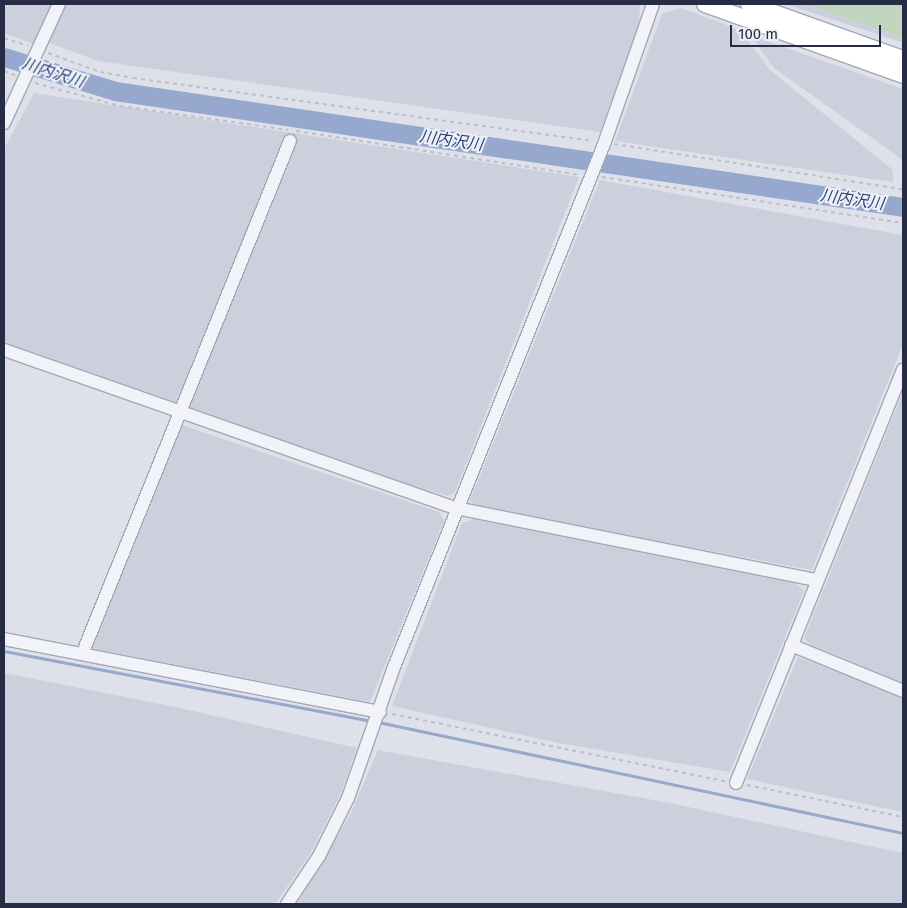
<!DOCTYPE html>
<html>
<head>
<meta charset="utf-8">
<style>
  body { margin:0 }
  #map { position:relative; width:907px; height:908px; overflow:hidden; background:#dfe1ea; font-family:"Fira Sans","Noto Sans JP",sans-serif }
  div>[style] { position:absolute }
  .built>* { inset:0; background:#ccd0dc }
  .green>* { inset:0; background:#c1d5bf }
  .stream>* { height:3px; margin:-1.5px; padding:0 1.5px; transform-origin:1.5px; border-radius:1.5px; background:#96a8ce }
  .river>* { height:19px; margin:-9.5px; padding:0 9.5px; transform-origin:9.5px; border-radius:9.5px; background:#96a8ce }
  .path>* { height:2px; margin-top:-1px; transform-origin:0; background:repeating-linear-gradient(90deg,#bdbfc9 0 4px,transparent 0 8px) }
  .roads { filter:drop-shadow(1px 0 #a4a7b5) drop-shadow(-1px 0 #a4a7b5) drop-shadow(0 1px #a4a7b5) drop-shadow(0 -1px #a4a7b5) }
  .minor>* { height:12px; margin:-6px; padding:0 6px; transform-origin:6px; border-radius:6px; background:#f2f3f8 }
  .major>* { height:16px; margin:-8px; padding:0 8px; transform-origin:8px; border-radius:8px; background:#fff }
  span { translate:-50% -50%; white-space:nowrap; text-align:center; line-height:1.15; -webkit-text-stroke:4px #eef1f7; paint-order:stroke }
  .water-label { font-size:16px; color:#2b437b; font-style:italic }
  .frame { position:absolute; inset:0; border:5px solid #262c43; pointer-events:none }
  .scale { position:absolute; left:730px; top:25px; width:151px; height:22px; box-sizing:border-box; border:2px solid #262c43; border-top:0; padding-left:6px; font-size:15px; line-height:18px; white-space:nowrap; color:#262c43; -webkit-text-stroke:4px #eef1f7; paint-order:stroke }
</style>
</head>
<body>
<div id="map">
  <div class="built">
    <i style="clip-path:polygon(4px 4px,55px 4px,36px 45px,4px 33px)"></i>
    <i style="clip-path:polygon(64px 4px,640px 4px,639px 23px,600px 132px,98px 61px,47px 42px)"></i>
    <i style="clip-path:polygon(786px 4px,903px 4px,903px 43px)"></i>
    <i style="clip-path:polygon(681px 8px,740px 30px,771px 71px,893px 170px,893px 182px,615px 141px,662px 14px)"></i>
    <i style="clip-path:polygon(750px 35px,903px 89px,903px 160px,774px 68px)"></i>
    <i style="clip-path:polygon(34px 93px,579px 177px,455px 492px,448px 496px,413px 486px,4px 342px,4px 149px)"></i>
    <i style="clip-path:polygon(600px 180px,903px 235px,903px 344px,812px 570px,476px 507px,470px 500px)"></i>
    <i style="clip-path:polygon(903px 392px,903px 683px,810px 644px,804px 638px)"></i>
    <i style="clip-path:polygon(176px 423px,439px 512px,444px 521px,370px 702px,88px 648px)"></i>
    <i style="clip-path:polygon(474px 519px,791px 580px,804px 591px,730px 772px,559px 743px,392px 706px,462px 523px)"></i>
    <i style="clip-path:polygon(798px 657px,903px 696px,903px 812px,747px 779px)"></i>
    <i style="clip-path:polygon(4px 673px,171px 706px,357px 748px,342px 791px,310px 854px,275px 904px,4px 904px)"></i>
    <i style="clip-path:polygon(378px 750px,670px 803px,903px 853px,903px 904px,297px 904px,351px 813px)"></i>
  </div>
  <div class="green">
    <i style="clip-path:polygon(806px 4px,903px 4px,903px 38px)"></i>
  </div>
  <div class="stream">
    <i style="left:4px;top:651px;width:374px;rotate:10.8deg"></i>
    <i style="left:378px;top:722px;width:537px;rotate:11.94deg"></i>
  </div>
  <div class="river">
    <i style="left:4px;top:57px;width:116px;rotate:17deg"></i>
    <i style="left:115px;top:91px;width:796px;rotate:8.37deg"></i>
  </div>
  <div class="path">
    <i style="left:4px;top:38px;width:25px;rotate:18deg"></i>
    <i style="left:48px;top:53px;width:55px;rotate:20.1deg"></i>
    <i style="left:100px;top:72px;width:34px;rotate:10deg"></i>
    <i style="left:133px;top:78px;width:463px;rotate:7.8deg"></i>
    <i style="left:4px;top:71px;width:12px;rotate:20deg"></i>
    <i style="left:35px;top:83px;width:88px;rotate:15.1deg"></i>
    <i style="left:120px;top:106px;width:170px;rotate:8.1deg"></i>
    <i style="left:296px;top:131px;width:287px;rotate:8.8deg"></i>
    <i style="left:614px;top:144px;width:292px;rotate:8.9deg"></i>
    <i style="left:602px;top:177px;width:304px;rotate:8.7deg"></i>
    <i style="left:392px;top:714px;width:340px;rotate:11.4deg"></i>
    <i style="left:747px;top:785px;width:159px;rotate:11.6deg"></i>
  </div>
  <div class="roads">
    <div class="minor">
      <i style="left:4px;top:123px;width:131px;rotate:-65.2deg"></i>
      <i style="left:4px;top:350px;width:479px;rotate:19.3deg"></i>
      <i style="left:456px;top:508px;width:368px;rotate:11.3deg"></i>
      <i style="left:4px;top:639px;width:383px;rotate:11deg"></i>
      <i style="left:791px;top:645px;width:121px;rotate:22.3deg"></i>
      <i style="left:85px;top:647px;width:546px;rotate:-67.95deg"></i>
      <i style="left:736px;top:783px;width:446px;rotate:-68deg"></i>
      <i style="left:287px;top:904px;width:58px;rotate:-56.3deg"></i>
      <i style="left:319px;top:856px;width:65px;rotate:-63.4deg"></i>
      <i style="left:348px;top:798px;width:139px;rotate:-70.7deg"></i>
      <i style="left:394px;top:667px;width:564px;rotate:-68.12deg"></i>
      <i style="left:604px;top:144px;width:148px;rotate:-70.7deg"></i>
    </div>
    <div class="major">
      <i style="left:705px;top:4px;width:210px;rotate:19.7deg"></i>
      <i style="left:749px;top:4px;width:164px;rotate:19.7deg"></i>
    </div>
  </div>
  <div class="water-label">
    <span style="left:53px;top:73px;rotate:18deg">川内沢川</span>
    <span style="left:451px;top:141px;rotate:8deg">川内沢川</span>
    <span style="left:852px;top:200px;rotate:8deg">川内沢川</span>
  </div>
  <div class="frame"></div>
  <div class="scale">100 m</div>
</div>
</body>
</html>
